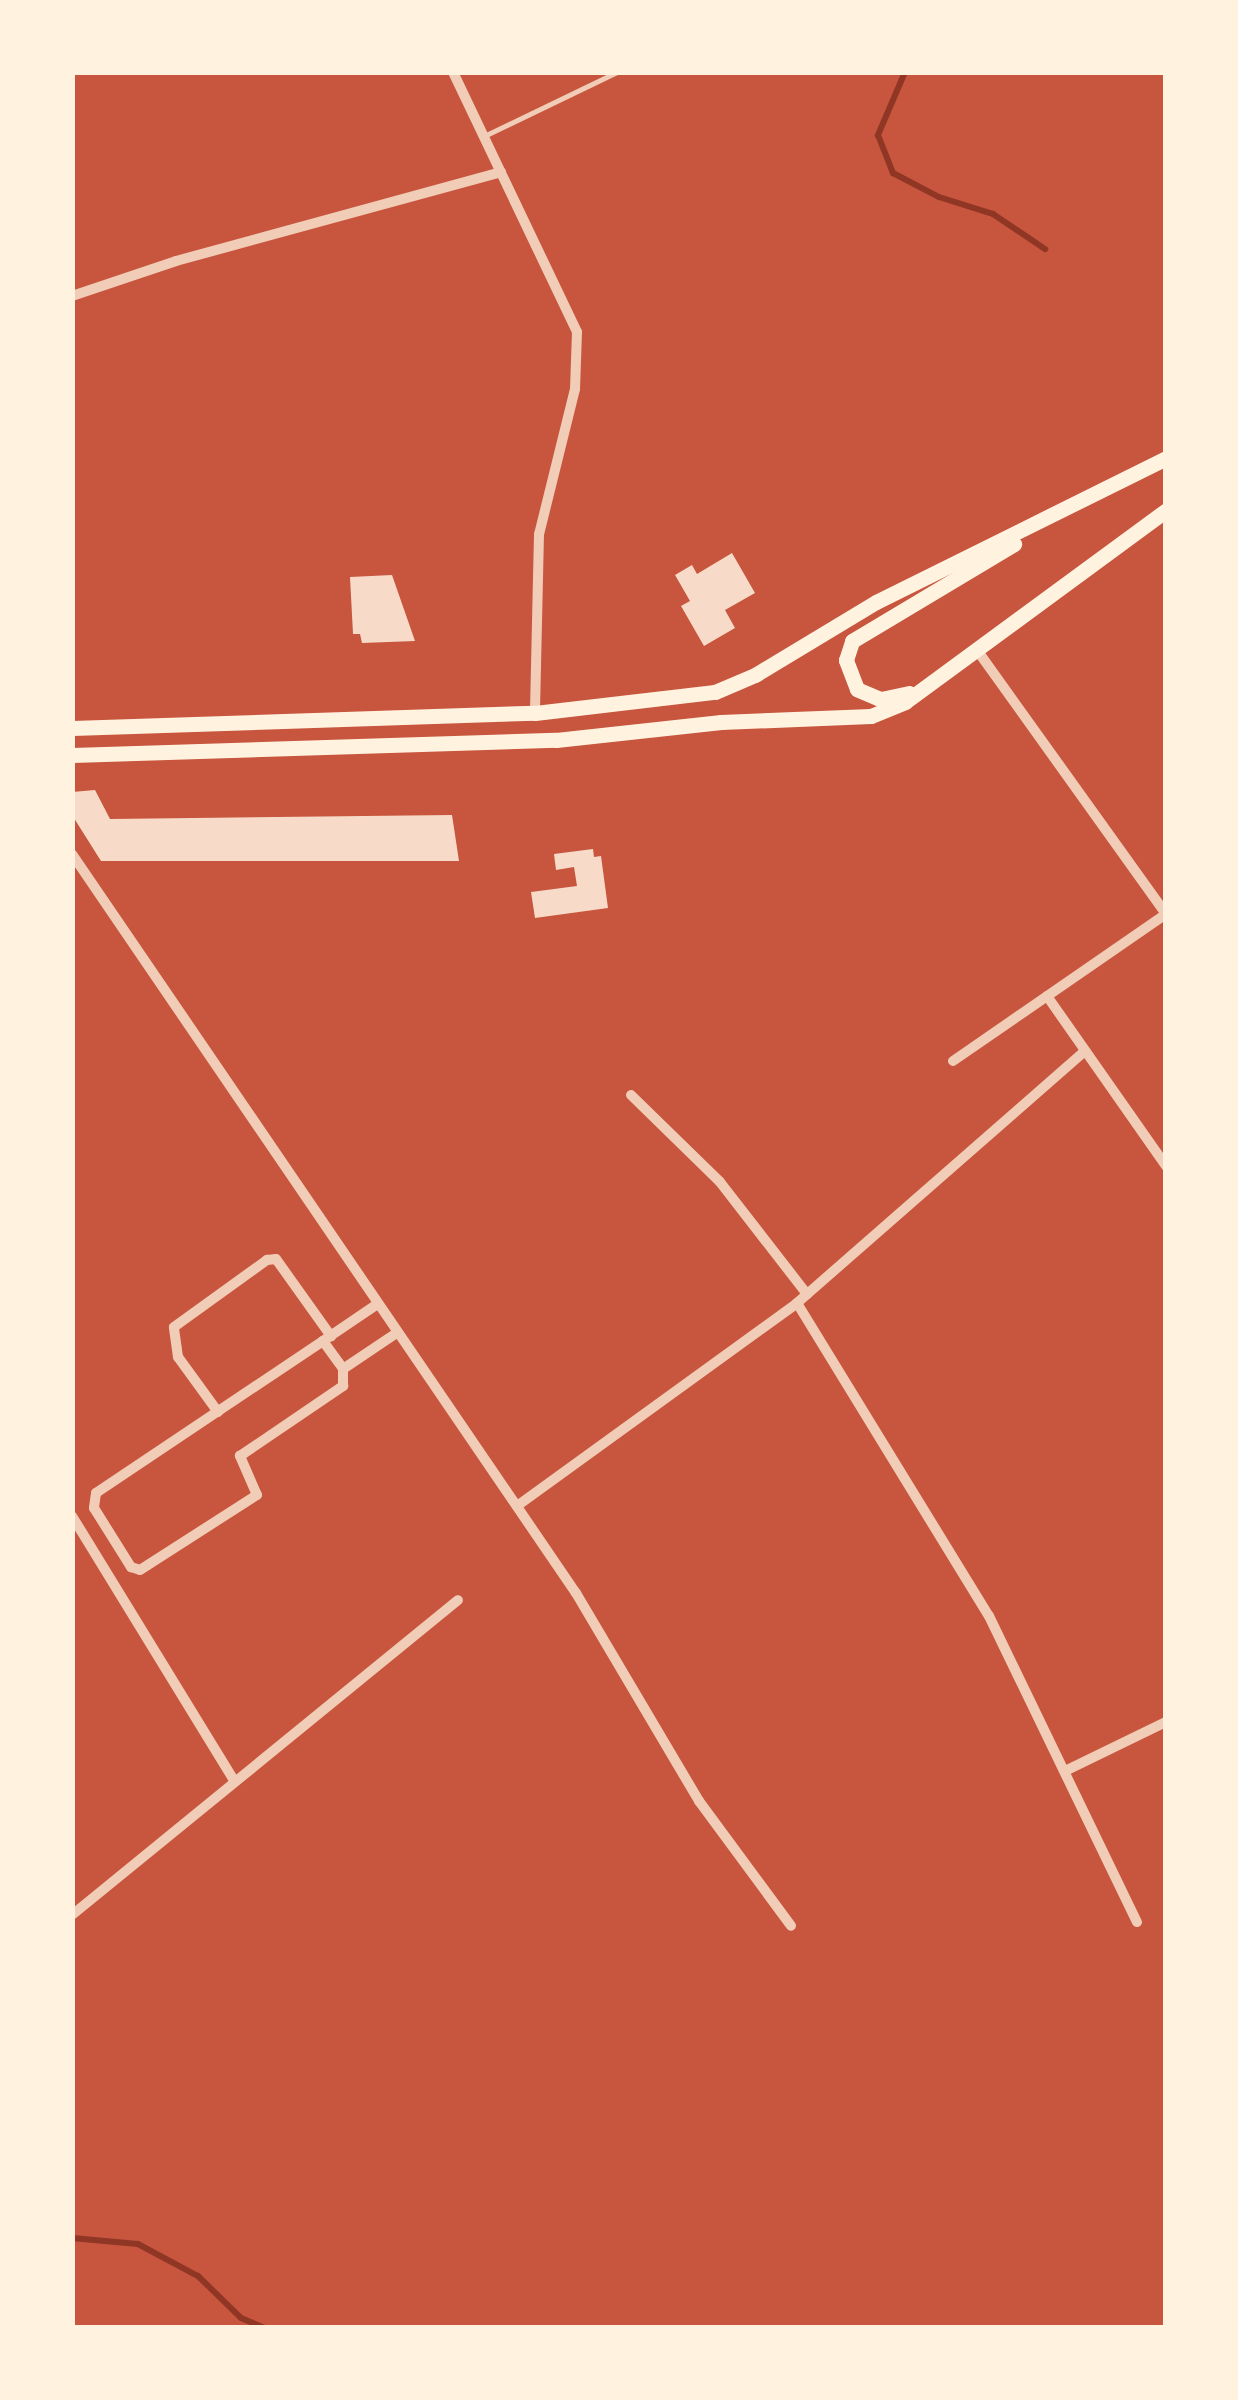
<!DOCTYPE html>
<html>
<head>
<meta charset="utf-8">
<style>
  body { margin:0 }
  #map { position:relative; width:1238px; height:2400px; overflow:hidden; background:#c8553d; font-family:Signika,sans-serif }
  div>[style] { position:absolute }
  .stream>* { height:6px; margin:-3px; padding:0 3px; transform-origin:3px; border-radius:3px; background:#8f3625 }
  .building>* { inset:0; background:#f7dbc8 }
  .service>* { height:5px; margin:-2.5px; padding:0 2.5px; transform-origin:2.5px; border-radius:2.5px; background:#f1ccb7 }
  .minor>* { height:10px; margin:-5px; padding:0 5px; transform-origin:5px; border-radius:5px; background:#f1ccb7 }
  .primary>* { height:15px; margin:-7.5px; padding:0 7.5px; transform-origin:7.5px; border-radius:7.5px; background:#fff3e0 }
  span { translate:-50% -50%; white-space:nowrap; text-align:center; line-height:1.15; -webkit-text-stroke:9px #fff3e0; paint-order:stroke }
  .frame { position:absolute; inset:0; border:75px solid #fff3e0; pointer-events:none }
</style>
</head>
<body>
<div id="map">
  <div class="stream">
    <i style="left:905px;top:72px;width:69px;rotate:113.2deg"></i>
    <i style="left:878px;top:135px;width:41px;rotate:68.5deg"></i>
    <i style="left:893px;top:173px;width:52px;rotate:27.6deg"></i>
    <i style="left:939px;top:197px;width:57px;rotate:17.5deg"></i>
    <i style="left:993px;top:214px;width:63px;rotate:33.9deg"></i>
    <i style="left:72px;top:2238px;width:66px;rotate:5.2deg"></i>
    <i style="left:138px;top:2244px;width:68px;rotate:28.1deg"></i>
    <i style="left:198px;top:2276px;width:60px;rotate:44.3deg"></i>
    <i style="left:241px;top:2318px;width:25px;rotate:23deg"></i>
  </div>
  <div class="building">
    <i style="clip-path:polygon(732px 553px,755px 593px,725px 610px,735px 628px,704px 646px,681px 606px,690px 601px,675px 575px,692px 565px,697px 574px)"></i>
    <i style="clip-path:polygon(392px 575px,415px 641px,362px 643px,360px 634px,353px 634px,350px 577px)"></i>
    <i style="clip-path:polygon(95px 790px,110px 819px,452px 815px,459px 861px,101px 861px,72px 815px,72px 792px)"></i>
    <i style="clip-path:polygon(593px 849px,594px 857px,601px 856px,608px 908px,535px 918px,531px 892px,577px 886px,574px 867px,556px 870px,554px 854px)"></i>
  </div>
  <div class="service">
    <i style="left:484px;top:136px;width:148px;rotate:-25.7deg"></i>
  </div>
  <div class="minor">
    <i style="left:453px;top:72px;width:288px;rotate:64.5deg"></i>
    <i style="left:577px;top:332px;width:57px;rotate:92deg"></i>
    <i style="left:575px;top:389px;width:149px;rotate:103.9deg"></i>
    <i style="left:539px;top:534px;width:179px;rotate:91.3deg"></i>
    <i style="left:72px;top:296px;width:110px;rotate:-18.6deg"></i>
    <i style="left:176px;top:261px;width:337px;rotate:-15.3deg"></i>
    <i style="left:977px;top:650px;width:325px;rotate:54.4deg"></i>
    <i style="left:72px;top:854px;width:895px;rotate:55.71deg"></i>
    <i style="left:576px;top:1593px;width:242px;rotate:59.4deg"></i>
    <i style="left:699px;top:1801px;width:155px;rotate:53.6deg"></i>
    <i style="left:1047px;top:996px;width:208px;rotate:55deg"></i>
    <i style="left:953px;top:1061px;width:259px;rotate:-34.6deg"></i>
    <i style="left:631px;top:1095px;width:124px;rotate:44.3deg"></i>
    <i style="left:720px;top:1182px;width:142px;rotate:52.2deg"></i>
    <i style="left:797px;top:1303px;width:367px;rotate:58.5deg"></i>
    <i style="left:989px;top:1616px;width:340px;rotate:64.2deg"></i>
    <i style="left:376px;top:1305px;width:64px;rotate:145.8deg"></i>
    <i style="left:323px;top:1341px;width:34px;rotate:54deg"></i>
    <i style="left:343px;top:1369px;width:63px;rotate:-33.9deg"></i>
    <i style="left:323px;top:1341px;width:273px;rotate:146.2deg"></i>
    <i style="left:96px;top:1493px;width:15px;rotate:98deg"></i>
    <i style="left:94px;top:1508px;width:70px;rotate:57.9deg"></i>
    <i style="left:131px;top:1567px;width:9px;rotate:18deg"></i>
    <i style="left:140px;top:1570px;width:139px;rotate:-32.7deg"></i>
    <i style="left:257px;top:1495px;width:43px;rotate:-113.6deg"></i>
    <i style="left:240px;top:1456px;width:125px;rotate:-34.2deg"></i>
    <i style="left:343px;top:1386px;width:17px;rotate:-90deg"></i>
    <i style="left:218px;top:1412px;width:68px;rotate:-126deg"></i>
    <i style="left:178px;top:1357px;width:30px;rotate:-98deg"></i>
    <i style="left:174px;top:1327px;width:115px;rotate:-35.8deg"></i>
    <i style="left:267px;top:1260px;width:9px;rotate:-6deg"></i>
    <i style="left:276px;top:1259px;width:95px;rotate:54.5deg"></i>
    <i style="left:517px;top:1506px;width:346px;rotate:-35.9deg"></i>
    <i style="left:797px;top:1303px;width:383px;rotate:-41.2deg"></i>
    <i style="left:72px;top:1516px;width:310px;rotate:58.5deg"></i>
    <i style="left:1065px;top:1771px;width:112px;rotate:-25.9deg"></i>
    <i style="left:72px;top:1915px;width:498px;rotate:-39.2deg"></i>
  </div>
  <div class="primary">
    <i style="left:909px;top:693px;width:30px;rotate:168deg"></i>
    <i style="left:880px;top:699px;width:25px;rotate:-157deg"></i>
    <i style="left:857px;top:689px;width:31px;rotate:-111deg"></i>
    <i style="left:846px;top:660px;width:20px;rotate:-72deg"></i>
    <i style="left:852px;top:641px;width:189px;rotate:-30.9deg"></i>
    <i style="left:72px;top:728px;width:463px;rotate:-1.9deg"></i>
    <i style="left:535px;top:713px;width:181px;rotate:-6.7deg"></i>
    <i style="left:715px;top:692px;width:43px;rotate:-23deg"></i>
    <i style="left:755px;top:675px;width:141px;rotate:-31.1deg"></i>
    <i style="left:876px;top:602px;width:324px;rotate:-26.4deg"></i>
    <i style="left:72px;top:755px;width:484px;rotate:-1.8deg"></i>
    <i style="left:556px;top:740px;width:166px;rotate:-6.2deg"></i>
    <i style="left:721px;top:722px;width:150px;rotate:-2.3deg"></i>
    <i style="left:871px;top:716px;width:37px;rotate:-22deg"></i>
    <i style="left:905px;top:702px;width:324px;rotate:-36.3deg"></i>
  </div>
  <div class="frame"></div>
</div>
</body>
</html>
